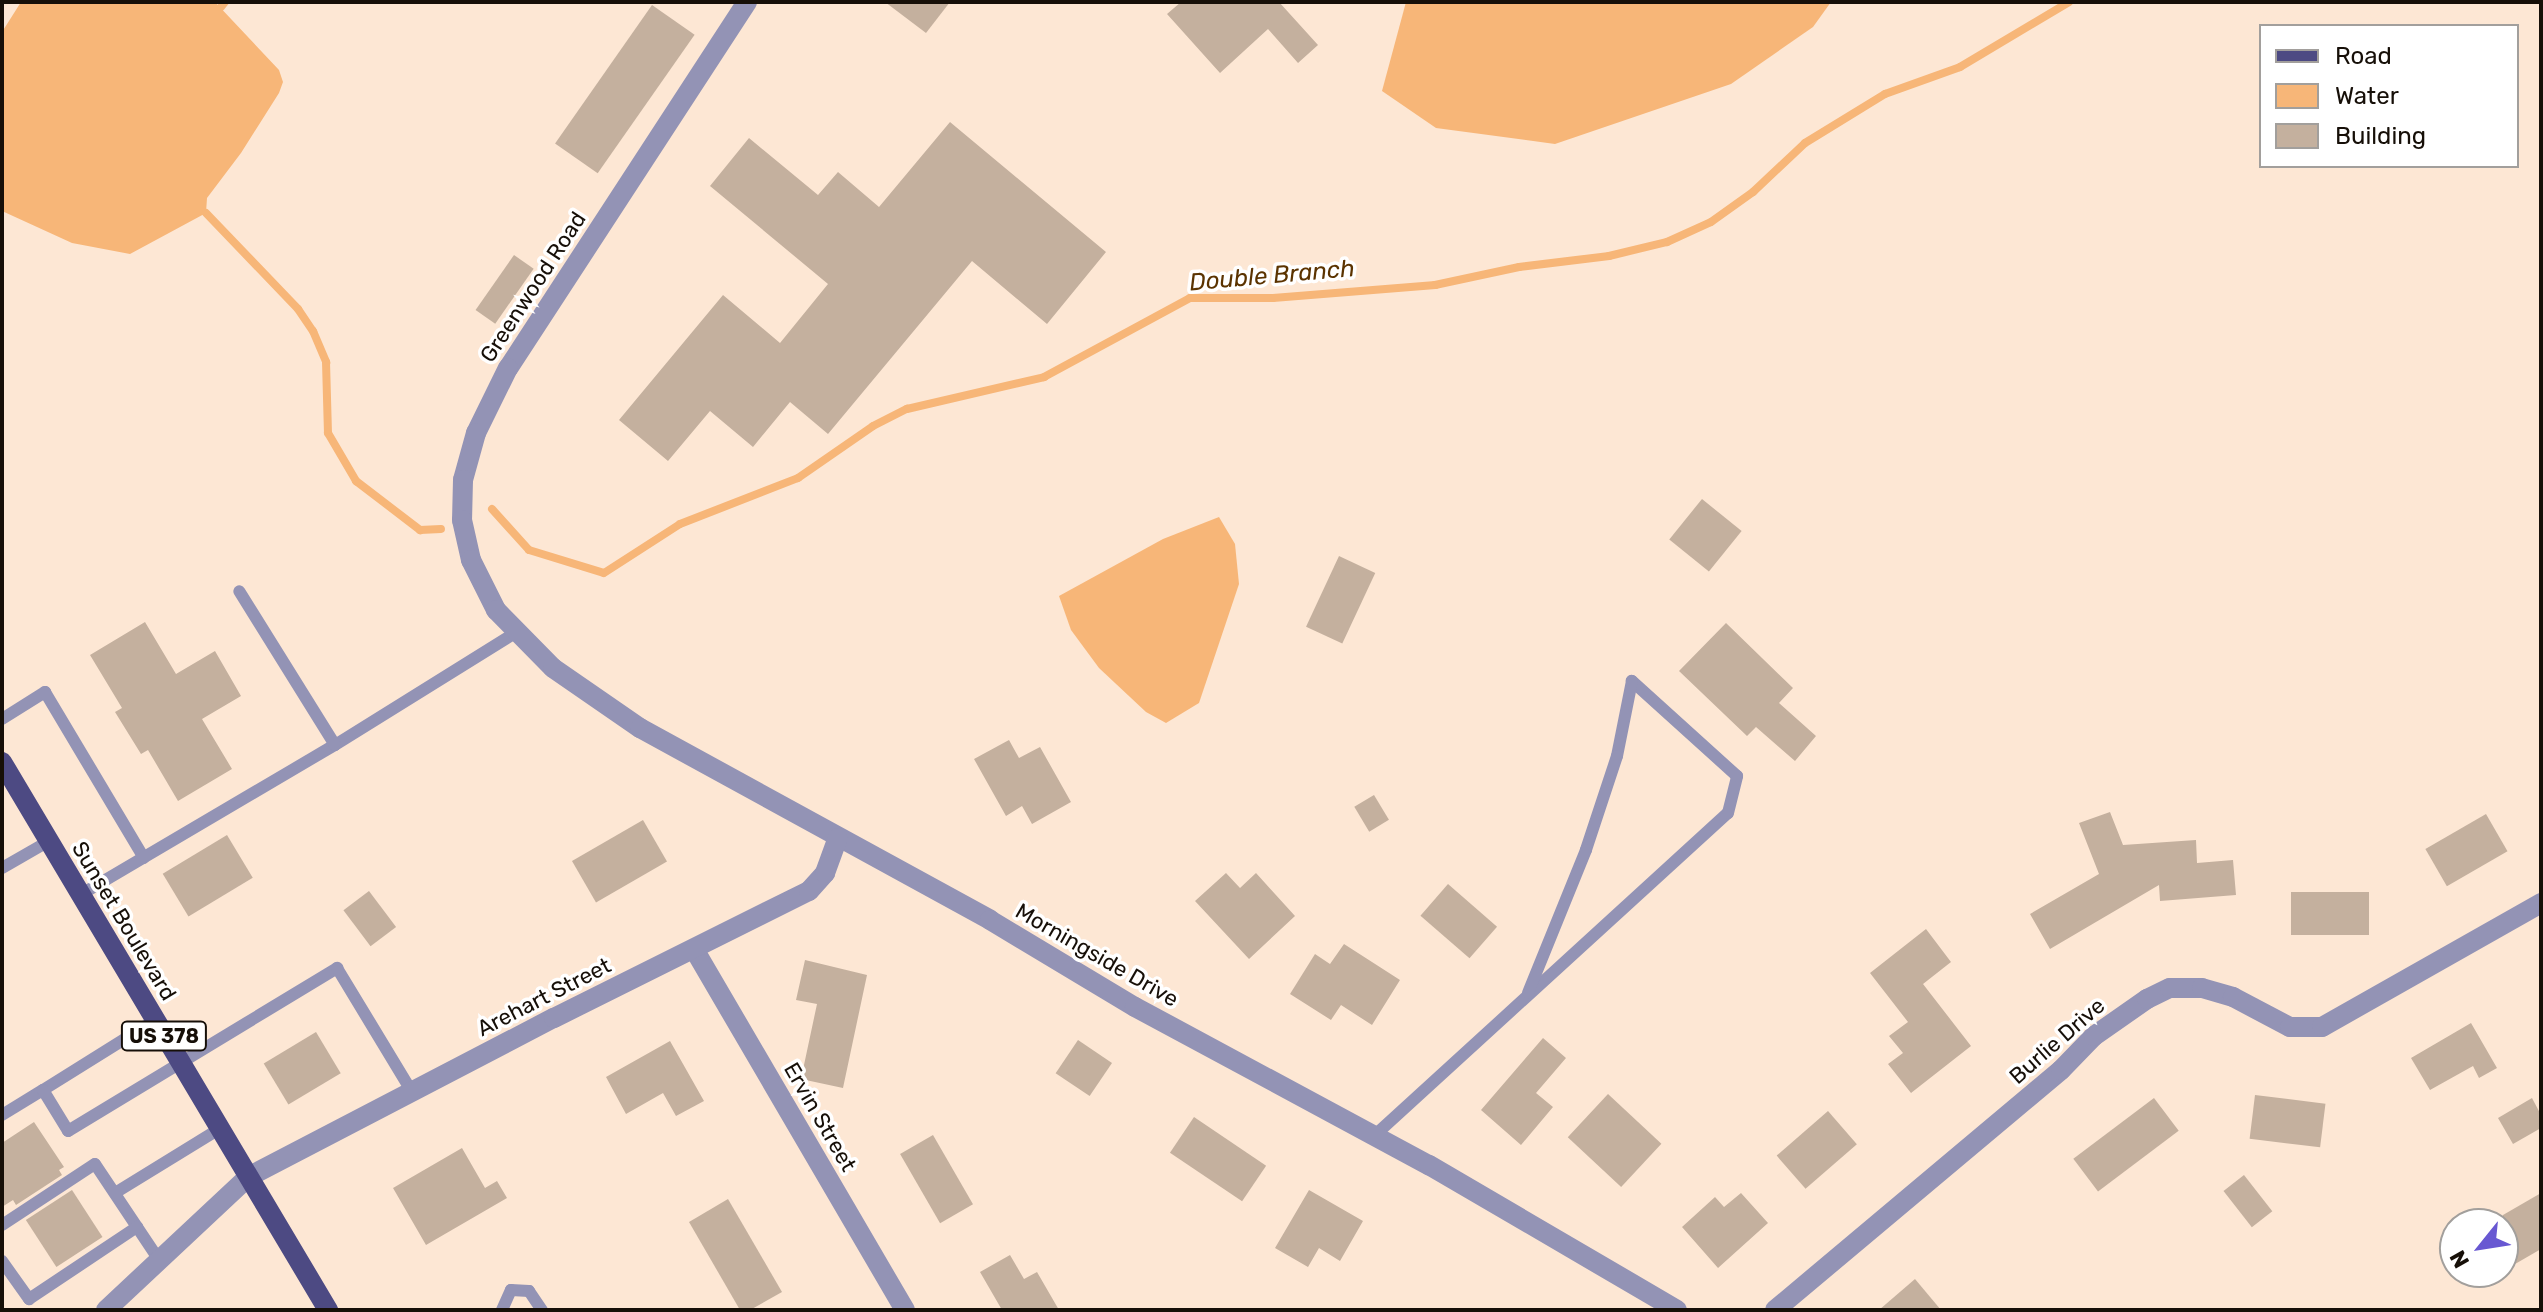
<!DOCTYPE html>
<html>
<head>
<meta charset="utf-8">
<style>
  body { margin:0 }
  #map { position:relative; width:2543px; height:1312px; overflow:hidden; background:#fde7d4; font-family:Rubik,sans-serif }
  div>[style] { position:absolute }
  .water>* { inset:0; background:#f7b678 }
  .stream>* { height:8px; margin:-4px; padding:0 4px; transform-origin:4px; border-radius:4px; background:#f7b678 }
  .building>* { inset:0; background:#c4b09e; transform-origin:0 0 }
  .service>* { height:12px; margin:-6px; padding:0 6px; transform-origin:6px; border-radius:6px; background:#9393b5 }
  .minor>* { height:20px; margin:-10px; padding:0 10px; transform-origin:10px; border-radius:10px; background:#9393b5 }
  .primary>* { height:20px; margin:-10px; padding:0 10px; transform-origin:10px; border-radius:10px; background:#4d4a83 }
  span { translate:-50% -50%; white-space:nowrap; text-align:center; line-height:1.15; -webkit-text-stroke:7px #fff; paint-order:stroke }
  .shield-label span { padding:2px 6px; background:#fff; border:2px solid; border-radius:6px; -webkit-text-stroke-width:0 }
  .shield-label { font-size:20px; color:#160f08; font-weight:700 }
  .street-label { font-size:22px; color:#160f08 }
  .water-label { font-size:24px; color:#5b3300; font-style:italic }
  .frame { position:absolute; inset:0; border:4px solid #160f08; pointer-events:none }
  .legend { position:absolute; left:2259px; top:24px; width:260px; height:144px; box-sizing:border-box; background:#fff; border:2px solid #a29f9c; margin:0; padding:10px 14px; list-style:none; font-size:24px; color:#160f08 }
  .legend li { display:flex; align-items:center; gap:16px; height:40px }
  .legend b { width:40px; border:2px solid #a29f9c }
  .north { position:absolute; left:2439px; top:1208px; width:80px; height:80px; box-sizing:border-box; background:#fff; border:2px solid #a29f9c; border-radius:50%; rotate:240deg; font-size:22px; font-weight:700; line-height:32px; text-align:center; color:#160f08 }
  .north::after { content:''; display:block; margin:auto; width:28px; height:36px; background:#6858d2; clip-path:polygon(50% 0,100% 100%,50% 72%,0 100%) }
</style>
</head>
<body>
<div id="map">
  <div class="water">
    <i style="clip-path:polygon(21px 2px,215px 2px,279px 70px,283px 82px,279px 93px,241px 153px,207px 198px,206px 213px,130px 254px,72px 243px,2px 211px,2px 32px)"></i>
    <i style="clip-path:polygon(1406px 2px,1831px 2px,1813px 27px,1731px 84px,1555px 144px,1436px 128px,1382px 91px)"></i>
    <i style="clip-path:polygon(1219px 517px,1235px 544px,1239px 584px,1199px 703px,1166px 723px,1146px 712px,1099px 668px,1071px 630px,1059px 596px,1163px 539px)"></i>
  </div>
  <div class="stream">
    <i style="left:221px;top:7px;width:6px;rotate:-51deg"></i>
    <i style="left:206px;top:213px;width:133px;rotate:46.2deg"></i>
    <i style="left:298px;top:309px;width:27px;rotate:56deg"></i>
    <i style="left:313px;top:331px;width:34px;rotate:67deg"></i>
    <i style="left:326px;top:362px;width:71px;rotate:88.4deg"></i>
    <i style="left:328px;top:433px;width:56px;rotate:59.7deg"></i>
    <i style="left:356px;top:481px;width:81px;rotate:37.4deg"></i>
    <i style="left:420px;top:530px;width:21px;rotate:-3deg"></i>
    <i style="left:492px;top:509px;width:55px;rotate:47.9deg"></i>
    <i style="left:529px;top:550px;width:78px;rotate:17deg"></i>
    <i style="left:604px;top:573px;width:90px;rotate:-32.8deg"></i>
    <i style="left:680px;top:524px;width:127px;rotate:-21.3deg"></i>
    <i style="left:798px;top:478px;width:91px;rotate:-34.7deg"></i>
    <i style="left:873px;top:426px;width:38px;rotate:-27deg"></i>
    <i style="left:907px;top:409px;width:141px;rotate:-13.1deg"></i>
    <i style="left:1044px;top:377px;width:166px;rotate:-28.4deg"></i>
    <i style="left:1190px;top:298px;width:83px"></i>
    <i style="left:1273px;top:298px;width:163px;rotate:-4.6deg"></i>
    <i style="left:1435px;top:285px;width:86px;rotate:-12.1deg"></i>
    <i style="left:1519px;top:267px;width:91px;rotate:-7deg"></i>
    <i style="left:1609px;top:256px;width:60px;rotate:-13.6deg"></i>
    <i style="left:1667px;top:242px;width:48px;rotate:-24.4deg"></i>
    <i style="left:1711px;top:222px;width:52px;rotate:-35.5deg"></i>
    <i style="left:1753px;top:192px;width:71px;rotate:-43.3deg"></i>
    <i style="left:1805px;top:143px;width:94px;rotate:-31.5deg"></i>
    <i style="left:1885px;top:94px;width:80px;rotate:-19.8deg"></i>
    <i style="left:1960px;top:67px;width:127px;rotate:-30.8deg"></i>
  </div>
  <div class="building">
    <i style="clip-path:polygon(885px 2px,950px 2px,926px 33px)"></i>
    <i style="clip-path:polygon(1181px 2px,1279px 2px,1318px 45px,1298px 63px,1268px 29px,1220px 73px,1167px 14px)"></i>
    <i style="left:652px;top:5px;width:52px;height:169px;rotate:35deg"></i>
    <i style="clip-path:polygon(950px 122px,1106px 252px,1047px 324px,972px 261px,828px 434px,790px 402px,753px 447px,710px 411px,668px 461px,619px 420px,723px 295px,780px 343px,828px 284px,710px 186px,749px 138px,818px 195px,838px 172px,879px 207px)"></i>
    <i style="left:514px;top:255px;width:24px;height:67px;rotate:35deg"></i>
    <i style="left:1702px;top:499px;width:51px;height:52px;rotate:39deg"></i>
    <i style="left:1339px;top:556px;width:40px;height:78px;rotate:25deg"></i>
    <i style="clip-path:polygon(145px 622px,176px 674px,215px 651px,241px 696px,202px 719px,232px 769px,178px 801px,148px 750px,141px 754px,115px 712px,122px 708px,90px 655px)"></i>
    <i style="clip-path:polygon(1726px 623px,1793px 688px,1779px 703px,1816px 736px,1795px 761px,1756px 727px,1747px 736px,1679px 671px)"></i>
    <i style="clip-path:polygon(1009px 740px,1019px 758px,1040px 747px,1071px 802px,1032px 824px,1022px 806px,1006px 816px,974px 759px)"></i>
    <i style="left:1374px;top:795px;width:29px;height:23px;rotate:59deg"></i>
    <i style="clip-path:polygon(2110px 812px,2123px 845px,2196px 840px,2197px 863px,2233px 860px,2236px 895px,2160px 901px,2159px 885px,2050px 949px,2030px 914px,2099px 874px,2079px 823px)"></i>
    <i style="left:2486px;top:814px;width:43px;height:70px;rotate:60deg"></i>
    <i style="left:643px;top:820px;width:48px;height:82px;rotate:60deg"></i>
    <i style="left:227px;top:835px;width:50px;height:75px;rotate:59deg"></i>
    <i style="clip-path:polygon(1226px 873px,1240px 888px,1256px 873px,1295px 916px,1249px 959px,1195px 901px)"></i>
    <i style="left:1448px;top:884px;width:65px;height:42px;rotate:41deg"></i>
    <i style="left:369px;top:891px;width:45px;height:32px;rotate:53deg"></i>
    <i style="left:2369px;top:892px;width:43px;height:78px;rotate:90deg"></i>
    <i style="clip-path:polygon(1926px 929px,1951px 962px,1923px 984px,1971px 1046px,1911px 1093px,1888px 1064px,1903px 1053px,1889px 1036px,1908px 1022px,1870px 973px)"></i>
    <i style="clip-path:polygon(1344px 944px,1400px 980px,1372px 1025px,1341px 1005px,1331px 1020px,1290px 994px,1315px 954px,1330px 964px)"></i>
    <i style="clip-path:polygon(805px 960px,867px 975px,843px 1088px,801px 1079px,817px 1004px,796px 1000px)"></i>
    <i style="clip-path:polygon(2471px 1023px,2497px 1068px,2479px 1078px,2473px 1066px,2430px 1090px,2411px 1058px)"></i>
    <i style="left:316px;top:1032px;width:48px;height:61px;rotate:59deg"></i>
    <i style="clip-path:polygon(1543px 1038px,1566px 1058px,1536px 1093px,1553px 1107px,1521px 1145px,1481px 1110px)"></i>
    <i style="left:1078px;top:1040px;width:41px;height:40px;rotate:34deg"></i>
    <i style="clip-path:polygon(670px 1041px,704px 1101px,676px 1116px,663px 1093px,626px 1114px,606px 1077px)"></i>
    <i style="left:1608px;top:1094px;width:73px;height:59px;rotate:43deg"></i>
    <i style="left:2255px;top:1095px;width:71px;height:44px;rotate:7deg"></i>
    <i style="left:2154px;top:1098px;width:41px;height:101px;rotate:53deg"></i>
    <i style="clip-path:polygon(2532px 1098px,2541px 1115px,2541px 1128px,2513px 1144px,2498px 1118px)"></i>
    <i style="left:1828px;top:1111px;width:44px;height:68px;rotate:49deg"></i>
    <i style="left:1194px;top:1117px;width:87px;height:43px;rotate:34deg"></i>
    <i style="clip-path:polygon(34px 1122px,64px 1167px,59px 1170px,62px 1175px,16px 1205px,13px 1200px,2px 1207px,2px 1143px)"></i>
    <i style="left:933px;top:1135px;width:80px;height:38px;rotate:60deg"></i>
    <i style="clip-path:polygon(462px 1148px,485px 1188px,497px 1181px,507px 1198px,426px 1245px,393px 1188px)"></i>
    <i style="left:2244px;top:1175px;width:46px;height:26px;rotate:52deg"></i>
    <i style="left:72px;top:1190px;width:56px;height:55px;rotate:57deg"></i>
    <i style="clip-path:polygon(1309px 1190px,1363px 1221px,1340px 1261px,1319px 1248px,1308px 1267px,1275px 1248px)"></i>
    <i style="clip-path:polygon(1741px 1193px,1768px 1223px,1718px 1268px,1682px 1227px,1715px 1197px,1724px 1207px)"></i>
    <i style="clip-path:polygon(2541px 1193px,2541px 1249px,2503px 1271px,2503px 1215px)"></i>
    <i style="clip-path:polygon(728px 1199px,782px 1292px,750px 1310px,740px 1310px,689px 1222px)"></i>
    <i style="clip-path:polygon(1010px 1255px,1024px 1279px,1037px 1272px,1059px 1310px,1002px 1310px,980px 1272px)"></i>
    <i style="clip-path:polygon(1915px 1279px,1941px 1310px,1879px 1310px)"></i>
  </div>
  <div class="service">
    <i style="left:2px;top:719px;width:51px;rotate:-32.1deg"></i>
    <i style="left:45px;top:692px;width:193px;rotate:59.2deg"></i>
    <i style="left:335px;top:745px;width:212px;rotate:-31.9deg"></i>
    <i style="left:2px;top:868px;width:54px;rotate:-29.9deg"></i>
    <i style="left:80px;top:895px;width:296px;rotate:-30.5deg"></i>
    <i style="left:335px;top:745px;width:181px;rotate:-121.9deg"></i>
    <i style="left:43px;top:1090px;width:132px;rotate:-32deg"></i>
    <i style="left:2px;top:1115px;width:48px;rotate:-31.4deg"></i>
    <i style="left:43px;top:1090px;width:48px;rotate:58.6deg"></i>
    <i style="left:68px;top:1131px;width:315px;rotate:-31.2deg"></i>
    <i style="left:337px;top:968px;width:145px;rotate:58.8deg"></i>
    <i style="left:1374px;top:1136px;width:479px;rotate:-42.4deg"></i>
    <i style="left:1728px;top:813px;width:38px;rotate:-76deg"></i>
    <i style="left:1737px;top:776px;width:142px;rotate:-137.9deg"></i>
    <i style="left:1632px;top:681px;width:76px;rotate:101.3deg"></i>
    <i style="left:1617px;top:756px;width:99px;rotate:108.3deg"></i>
    <i style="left:1586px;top:850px;width:154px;rotate:112.1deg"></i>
    <i style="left:115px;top:1193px;width:122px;rotate:-31.6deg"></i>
    <i style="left:2px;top:1225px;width:111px;rotate:-33.3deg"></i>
    <i style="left:95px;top:1164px;width:115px;rotate:56.3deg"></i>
    <i style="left:2px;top:1261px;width:47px;rotate:54.6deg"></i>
    <i style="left:29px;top:1299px;width:130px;rotate:-33.7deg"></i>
    <i style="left:502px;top:1310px;width:22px;rotate:-66deg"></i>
    <i style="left:511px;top:1290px;width:18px;rotate:3deg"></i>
    <i style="left:529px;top:1291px;width:23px;rotate:56deg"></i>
  </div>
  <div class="minor">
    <i style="left:747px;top:2px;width:437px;rotate:123.1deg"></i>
    <i style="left:508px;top:368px;width:72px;rotate:116.2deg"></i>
    <i style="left:476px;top:433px;width:49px;rotate:105.5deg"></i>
    <i style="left:463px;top:480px;width:40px;rotate:91.4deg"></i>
    <i style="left:462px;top:520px;width:41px;rotate:77.3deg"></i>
    <i style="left:471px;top:560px;width:56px;rotate:63.4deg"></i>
    <i style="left:496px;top:610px;width:81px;rotate:45.5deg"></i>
    <i style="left:553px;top:668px;width:106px;rotate:34.6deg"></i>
    <i style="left:640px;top:728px;width:399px;rotate:28.7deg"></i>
    <i style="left:990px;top:920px;width:169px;rotate:31deg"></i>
    <i style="left:1135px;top:1007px;width:334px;rotate:28.3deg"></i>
    <i style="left:1429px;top:1165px;width:287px;rotate:30.3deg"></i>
    <i style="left:694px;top:949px;width:418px;rotate:59.7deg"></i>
    <i style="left:106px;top:1310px;width:195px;rotate:-43.1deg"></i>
    <i style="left:248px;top:1177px;width:345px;rotate:-27.5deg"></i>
    <i style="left:554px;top:1018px;width:285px;rotate:-26.5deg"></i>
    <i style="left:809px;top:891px;width:24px;rotate:-48deg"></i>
    <i style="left:825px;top:873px;width:37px;rotate:-70deg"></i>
    <i style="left:1775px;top:1310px;width:373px;rotate:-40deg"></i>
    <i style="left:2061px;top:1070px;width:47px;rotate:-45.9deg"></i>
    <i style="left:2094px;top:1036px;width:65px;rotate:-34.9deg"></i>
    <i style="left:2147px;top:999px;width:25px;rotate:-26deg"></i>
    <i style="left:2170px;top:988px;width:32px"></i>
    <i style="left:2202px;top:988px;width:32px;rotate:16deg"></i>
    <i style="left:2233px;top:997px;width:64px;rotate:27.8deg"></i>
    <i style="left:2290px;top:1027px;width:32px"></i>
    <i style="left:2322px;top:1027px;width:252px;rotate:-29.5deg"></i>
  </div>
  <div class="primary">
    <i style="left:2px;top:762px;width:638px;rotate:59.25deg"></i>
  </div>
  <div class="shield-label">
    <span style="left:164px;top:1036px">US 378</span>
  </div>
  <div class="street-label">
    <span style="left:533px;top:287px;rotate:-57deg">Greenwood Road</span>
    <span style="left:124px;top:921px;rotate:59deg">Sunset Boulevard</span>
    <span style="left:1097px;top:955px;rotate:30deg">Morningside Drive</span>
    <span style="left:544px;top:997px;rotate:-27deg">Arehart Street</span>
    <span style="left:2057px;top:1041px;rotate:-41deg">Burlie Drive</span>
    <span style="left:820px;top:1117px;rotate:60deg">Ervin Street</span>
  </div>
  <div class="water-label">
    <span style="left:1272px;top:276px;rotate:-5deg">Double Branch</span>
  </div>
  <div class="frame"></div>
  <ul class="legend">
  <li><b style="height:10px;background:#4d4a83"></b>Road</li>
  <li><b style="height:22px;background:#f7b678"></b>Water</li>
  <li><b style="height:22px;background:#c4b09e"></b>Building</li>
  </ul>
  <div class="north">N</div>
</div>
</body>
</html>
